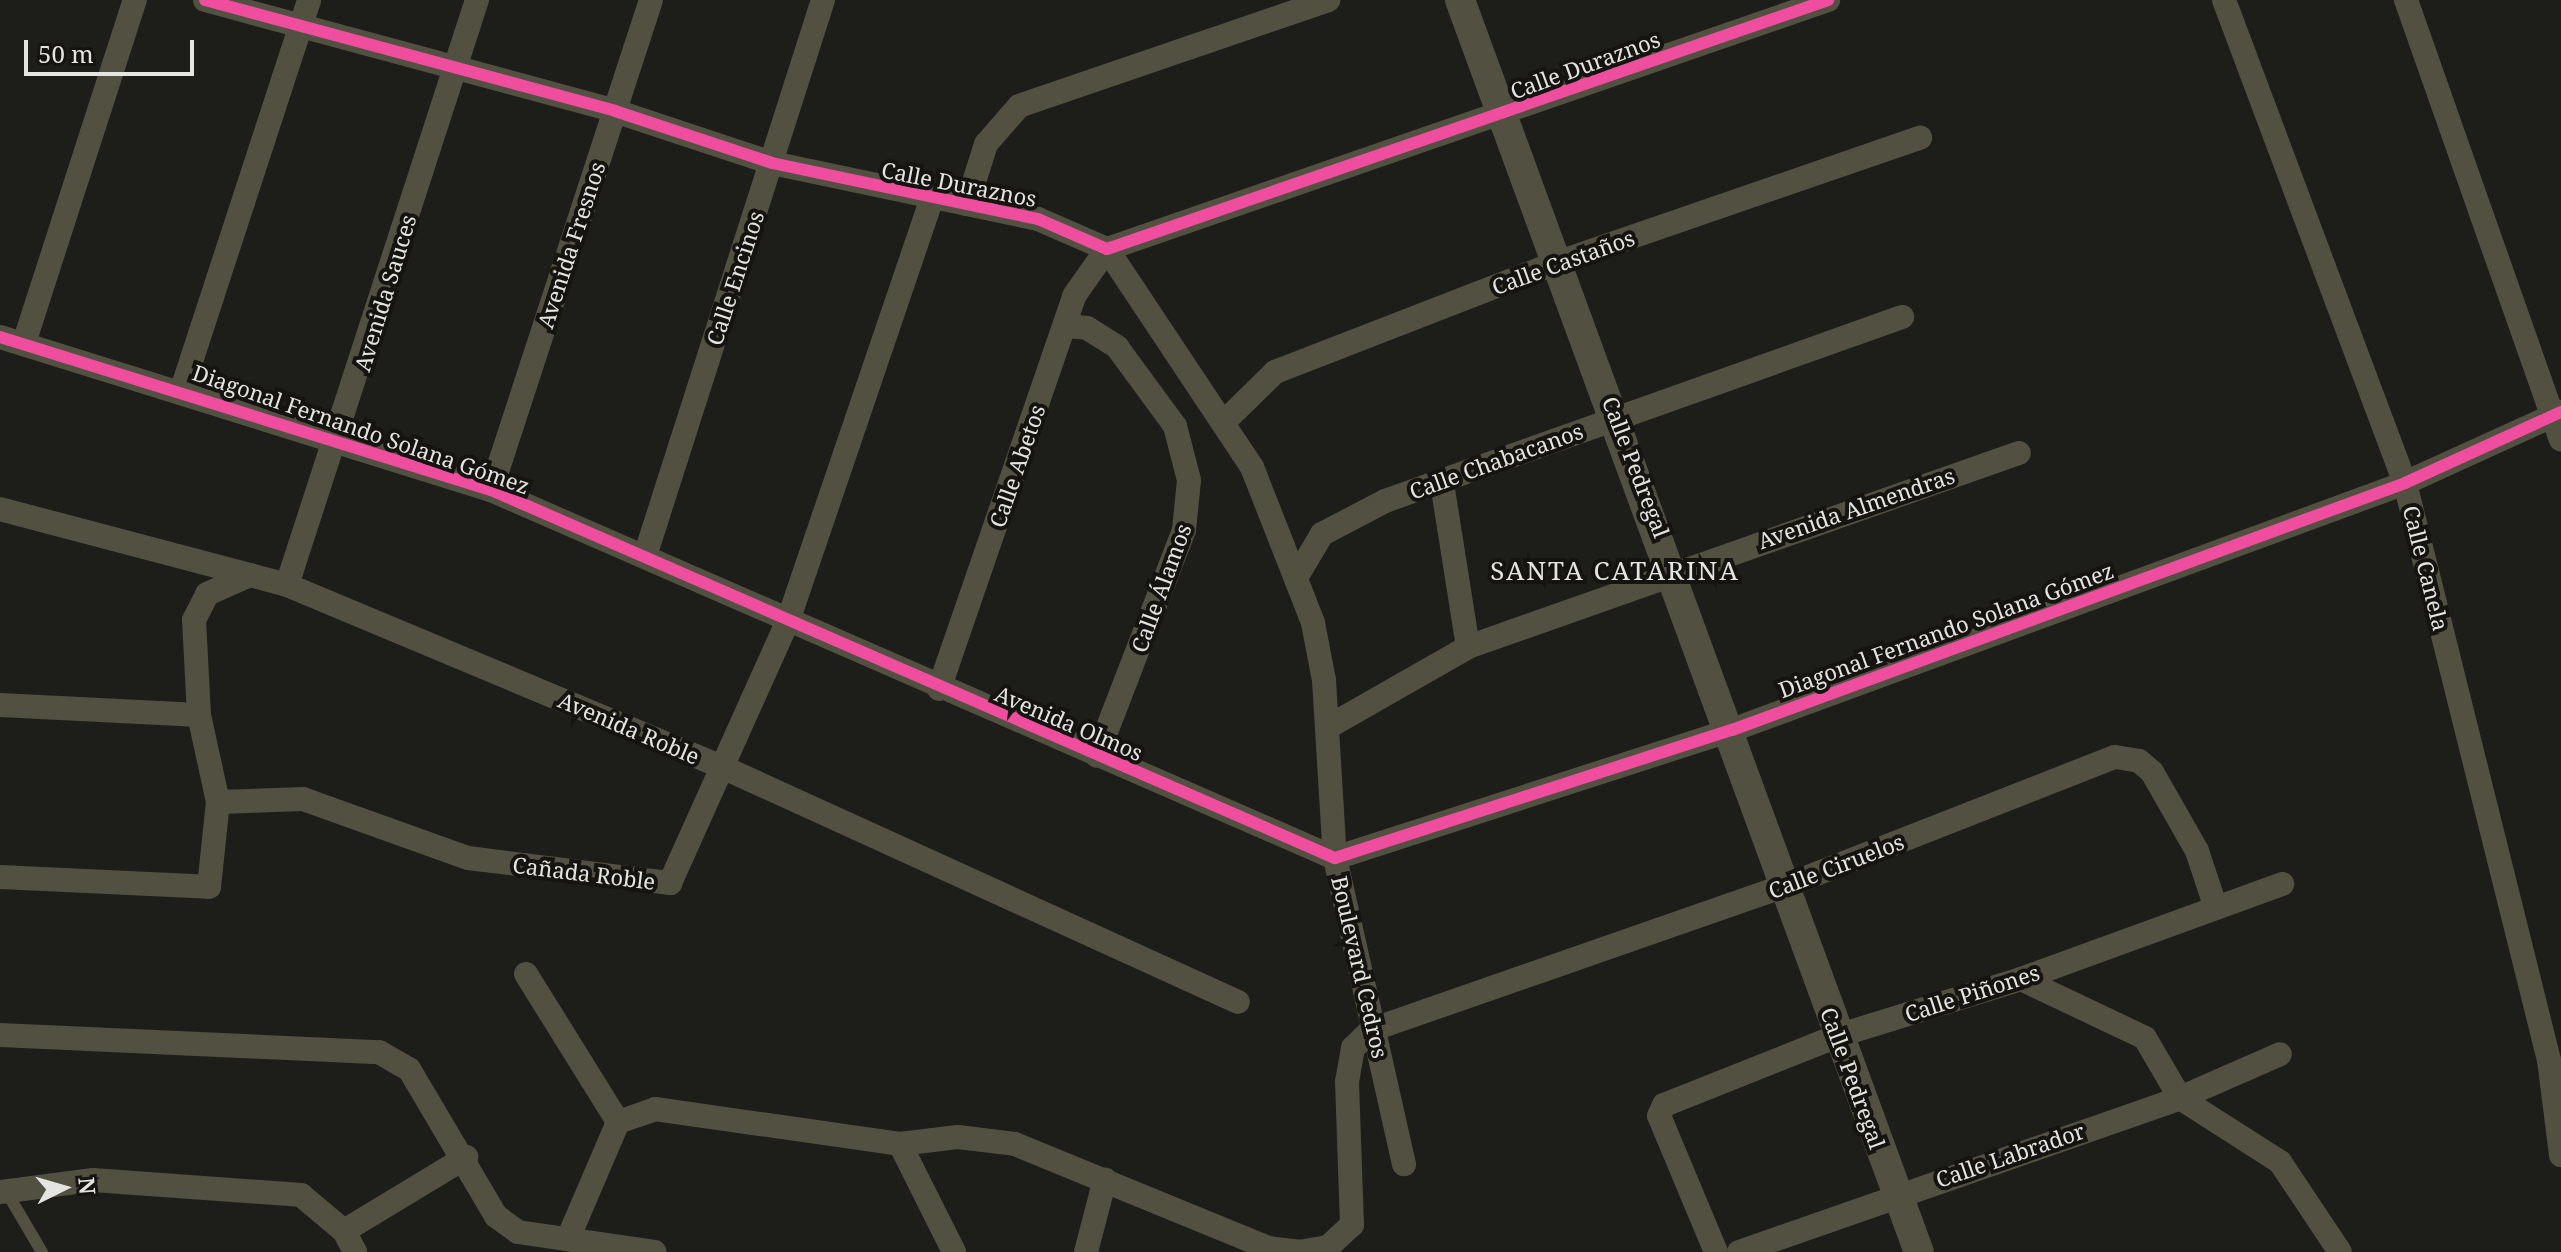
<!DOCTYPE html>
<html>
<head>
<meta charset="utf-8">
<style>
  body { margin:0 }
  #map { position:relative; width:2561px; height:1252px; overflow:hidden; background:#1d1d1a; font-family:"Noto Serif",serif }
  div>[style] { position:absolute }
  .service>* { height:12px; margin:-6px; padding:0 6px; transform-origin:6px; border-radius:6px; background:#525041 }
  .minor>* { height:24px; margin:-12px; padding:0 12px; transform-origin:12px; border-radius:12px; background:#525041 }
  .tertiary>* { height:30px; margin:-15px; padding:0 15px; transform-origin:15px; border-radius:15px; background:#525041 }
  .cycleway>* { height:12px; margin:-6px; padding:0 6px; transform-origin:6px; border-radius:6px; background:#ef4d9e }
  span { translate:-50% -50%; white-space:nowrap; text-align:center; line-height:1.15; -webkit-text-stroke:8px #151410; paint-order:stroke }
  .street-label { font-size:22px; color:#e4e4e1 }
  .quarter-label { font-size:26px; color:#e4e4e1; letter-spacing:2px }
  .north { position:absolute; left:24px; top:1148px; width:80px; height:80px; -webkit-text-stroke:6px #151410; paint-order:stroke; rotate:85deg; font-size:22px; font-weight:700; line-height:32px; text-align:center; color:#e4e4e1 }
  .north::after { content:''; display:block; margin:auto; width:28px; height:36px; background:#e4e4e1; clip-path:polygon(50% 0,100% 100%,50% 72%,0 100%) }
  .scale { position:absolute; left:24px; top:40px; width:170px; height:36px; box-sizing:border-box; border:4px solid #e4e4e1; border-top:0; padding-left:10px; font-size:24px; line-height:28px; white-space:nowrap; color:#e4e4e1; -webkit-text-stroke:6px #151410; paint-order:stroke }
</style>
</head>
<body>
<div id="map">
  <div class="service">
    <i style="left:6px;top:1191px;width:71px;rotate:59.5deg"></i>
  </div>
  <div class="minor">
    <i style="left:205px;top:0;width:425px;rotate:15.1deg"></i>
    <i style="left:615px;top:111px;width:165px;rotate:18.3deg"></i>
    <i style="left:772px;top:163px;width:272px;rotate:11.9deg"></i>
    <i style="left:1038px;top:219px;width:75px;rotate:23.5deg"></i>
    <i style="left:1107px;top:249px;width:763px;rotate:-19.05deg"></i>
    <i style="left:2224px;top:0;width:516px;rotate:69.46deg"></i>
    <i style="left:2405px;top:483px;width:595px;rotate:75.99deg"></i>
    <i style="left:2549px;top:1060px;width:96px;rotate:82.8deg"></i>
    <i style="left:2406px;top:0;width:466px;rotate:70.6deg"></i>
    <i style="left:967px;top:204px;width:63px;rotate:-72.4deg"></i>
    <i style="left:986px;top:144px;width:50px;rotate:-49deg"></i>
    <i style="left:1019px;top:106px;width:327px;rotate:-18.9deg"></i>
    <i style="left:1107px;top:249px;width:262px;rotate:56.4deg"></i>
    <i style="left:1252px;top:467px;width:168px;rotate:68.6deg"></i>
    <i style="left:1313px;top:623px;width:58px;rotate:79.1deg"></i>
    <i style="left:1324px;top:680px;width:178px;rotate:86.5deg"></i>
    <i style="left:1335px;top:858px;width:314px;rotate:77.3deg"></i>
    <i style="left:1066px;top:326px;width:21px;rotate:5deg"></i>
    <i style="left:1087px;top:328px;width:36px;rotate:32deg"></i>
    <i style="left:1117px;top:347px;width:98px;rotate:53.7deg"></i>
    <i style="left:1175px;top:426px;width:56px;rotate:75.5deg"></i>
    <i style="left:1189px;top:480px;width:50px;rotate:95.7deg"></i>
    <i style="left:1184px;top:530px;width:242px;rotate:111.1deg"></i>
    <i style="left:0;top:337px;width:514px;rotate:17.31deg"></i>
    <i style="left:491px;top:490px;width:921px;rotate:23.56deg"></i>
    <i style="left:1335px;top:858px;width:417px;rotate:-17.9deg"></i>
    <i style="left:1732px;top:730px;width:717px;rotate:-20.15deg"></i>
    <i style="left:2405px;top:483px;width:171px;rotate:-24.5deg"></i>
    <i style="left:24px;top:343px;width:361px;rotate:-72.1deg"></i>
    <i style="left:182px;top:389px;width:409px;rotate:-71.9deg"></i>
    <i style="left:1225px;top:421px;width:70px;rotate:-44.4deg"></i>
    <i style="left:1275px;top:372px;width:305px;rotate:-21.2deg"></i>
    <i style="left:1559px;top:262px;width:382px;rotate:-19deg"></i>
    <i style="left:1442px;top:483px;width:166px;rotate:81deg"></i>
    <i style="left:491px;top:490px;width:515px;rotate:-71.92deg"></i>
    <i style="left:0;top:509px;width:297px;rotate:14.8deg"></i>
    <i style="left:287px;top:585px;width:469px;rotate:22.7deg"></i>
    <i style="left:720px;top:766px;width:569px;rotate:24.49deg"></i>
    <i style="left:645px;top:556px;width:584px;rotate:-72.25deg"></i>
    <i style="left:1297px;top:576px;width:49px;rotate:-59.2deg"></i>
    <i style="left:1322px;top:534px;width:71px;rotate:-27.6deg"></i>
    <i style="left:1385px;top:501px;width:549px;rotate:-19.59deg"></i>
    <i style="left:287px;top:585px;width:615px;rotate:-72.01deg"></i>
    <i style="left:939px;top:689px;width:416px;rotate:-71deg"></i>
    <i style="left:1074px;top:296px;width:57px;rotate:-54.9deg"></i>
    <i style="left:0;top:705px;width:199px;rotate:2.9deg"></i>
    <i style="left:1328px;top:727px;width:161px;rotate:-29.7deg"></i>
    <i style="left:1468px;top:647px;width:584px;rotate:-19.4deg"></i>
    <i style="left:218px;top:802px;width:85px;rotate:-2deg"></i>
    <i style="left:303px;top:799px;width:175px;rotate:19.7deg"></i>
    <i style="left:468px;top:858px;width:204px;rotate:7.1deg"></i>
    <i style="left:670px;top:883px;width:287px;rotate:-65.8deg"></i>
    <i style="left:788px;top:621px;width:444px;rotate:-71.2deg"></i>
    <i style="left:0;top:877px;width:209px;rotate:2.7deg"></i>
    <i style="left:209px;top:887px;width:85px;rotate:-84deg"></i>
    <i style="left:218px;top:802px;width:89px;rotate:-102.3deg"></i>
    <i style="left:199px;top:715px;width:95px;rotate:-93deg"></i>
    <i style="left:194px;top:620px;width:29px;rotate:-63deg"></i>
    <i style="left:207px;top:594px;width:47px;rotate:-23.8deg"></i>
    <i style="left:526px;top:974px;width:174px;rotate:58.1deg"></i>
    <i style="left:2021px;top:979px;width:137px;rotate:25.4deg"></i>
    <i style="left:2145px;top:1038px;width:69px;rotate:59.7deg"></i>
    <i style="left:2180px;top:1098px;width:119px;rotate:32.6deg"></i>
    <i style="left:2280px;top:1162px;width:108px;rotate:56.3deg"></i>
    <i style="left:0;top:1035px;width:379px;rotate:2.6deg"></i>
    <i style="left:379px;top:1052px;width:34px;rotate:30deg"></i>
    <i style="left:409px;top:1069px;width:171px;rotate:59.4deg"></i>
    <i style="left:496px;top:1216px;width:27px;rotate:36deg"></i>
    <i style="left:518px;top:1232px;width:138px;rotate:8.3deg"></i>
    <i style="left:618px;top:1122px;width:39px;rotate:-19deg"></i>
    <i style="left:655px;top:1109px;width:247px;rotate:8.1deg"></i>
    <i style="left:900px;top:1144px;width:121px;rotate:63.4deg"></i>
    <i style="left:900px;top:1144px;width:58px;rotate:-6.9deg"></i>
    <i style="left:958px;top:1137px;width:57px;rotate:7deg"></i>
    <i style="left:1015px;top:1144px;width:274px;rotate:22.3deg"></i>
    <i style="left:1268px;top:1248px;width:31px;rotate:7deg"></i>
    <i style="left:0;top:1192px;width:94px;rotate:-7.4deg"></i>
    <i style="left:93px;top:1180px;width:209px;rotate:4.1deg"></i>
    <i style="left:301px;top:1195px;width:56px;rotate:39.9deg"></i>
    <i style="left:344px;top:1231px;width:24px;rotate:62deg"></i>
    <i style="left:344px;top:1231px;width:143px;rotate:-31.2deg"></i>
    <i style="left:570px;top:1234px;width:122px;rotate:-66.8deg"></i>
    <i style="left:1086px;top:1252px;width:75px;rotate:-75.4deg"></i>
    <i style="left:1299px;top:1252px;width:29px;rotate:-10deg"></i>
    <i style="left:1328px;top:1247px;width:33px;rotate:-43deg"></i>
    <i style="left:1352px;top:1225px;width:143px;rotate:-92deg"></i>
    <i style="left:1347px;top:1082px;width:35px;rotate:-80deg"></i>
    <i style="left:1353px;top:1048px;width:25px;rotate:-45deg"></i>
    <i style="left:1371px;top:1030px;width:441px;rotate:-19.2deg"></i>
    <i style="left:1788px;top:885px;width:351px;rotate:-21.4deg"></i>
    <i style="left:2115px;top:757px;width:24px;rotate:9deg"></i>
    <i style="left:2139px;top:761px;width:17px;rotate:40deg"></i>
    <i style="left:2152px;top:772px;width:91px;rotate:60.3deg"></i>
    <i style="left:2197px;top:851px;width:60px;rotate:71.6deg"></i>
    <i style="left:1716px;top:1252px;width:147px;rotate:-112.7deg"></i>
    <i style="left:1659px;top:1116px;width:12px;rotate:-66deg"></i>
    <i style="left:1664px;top:1105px;width:186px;rotate:-21.7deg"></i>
    <i style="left:1837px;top:1036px;width:193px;rotate:-17.2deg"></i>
    <i style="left:2021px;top:979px;width:278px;rotate:-20deg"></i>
    <i style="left:1739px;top:1252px;width:467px;rotate:-19.2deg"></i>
    <i style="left:2180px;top:1098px;width:109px;rotate:-23.7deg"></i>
  </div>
  <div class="tertiary">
    <i style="left:1460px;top:0;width:1333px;rotate:69.87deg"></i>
  </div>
  <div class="cycleway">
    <i style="left:205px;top:0;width:425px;rotate:15.1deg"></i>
    <i style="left:615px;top:111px;width:165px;rotate:18.3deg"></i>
    <i style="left:772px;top:163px;width:272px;rotate:11.9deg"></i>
    <i style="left:1038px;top:219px;width:75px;rotate:23.5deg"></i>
    <i style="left:1107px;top:249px;width:763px;rotate:-19.05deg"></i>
    <i style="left:0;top:337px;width:514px;rotate:17.31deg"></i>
    <i style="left:491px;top:490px;width:921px;rotate:23.56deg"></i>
    <i style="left:1335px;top:858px;width:417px;rotate:-17.9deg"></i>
    <i style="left:1732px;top:730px;width:717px;rotate:-20.15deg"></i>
    <i style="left:2405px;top:483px;width:171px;rotate:-24.5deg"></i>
  </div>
  <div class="street-label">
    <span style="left:1585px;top:65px;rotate:-20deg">Calle Duraznos</span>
    <span style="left:959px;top:184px;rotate:11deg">Calle Duraznos</span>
    <span style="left:571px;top:245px;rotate:-72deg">Avenida Fresnos</span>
    <span style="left:1563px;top:262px;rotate:-20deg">Calle Castaños</span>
    <span style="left:735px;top:278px;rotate:-72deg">Calle Encinos</span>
    <span style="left:385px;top:293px;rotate:-73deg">Avenida Sauces</span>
    <span style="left:361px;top:429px;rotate:19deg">Diagonal Fernando Solana Gómez</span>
    <span style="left:1496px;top:461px;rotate:-20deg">Calle Chabacanos</span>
    <span style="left:1017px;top:466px;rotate:-71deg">Calle Abetos</span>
    <span style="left:1636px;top:467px;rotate:69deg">Calle Pedregal</span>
    <span style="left:1856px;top:508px;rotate:-19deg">Avenida Almendras</span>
    <span style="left:2426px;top:568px;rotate:76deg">Calle Canela</span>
    <span style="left:1161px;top:588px;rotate:-70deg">Calle Álamos</span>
    <span style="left:1946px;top:630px;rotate:-20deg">Diagonal Fernando Solana Gómez</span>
    <span style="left:1069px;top:723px;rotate:23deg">Avenida Olmos</span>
    <span style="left:629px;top:728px;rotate:23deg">Avenida Roble</span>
    <span style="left:1836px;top:866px;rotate:-21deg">Calle Ciruelos</span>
    <span style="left:584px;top:873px;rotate:7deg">Cañada Roble</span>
    <span style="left:1360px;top:967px;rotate:77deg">Boulevard Cedros</span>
    <span style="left:1972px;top:993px;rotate:-18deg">Calle Piñones</span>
    <span style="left:1853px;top:1078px;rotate:70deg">Calle Pedregal</span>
    <span style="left:2010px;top:1155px;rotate:-19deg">Calle Labrador</span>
  </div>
  <div class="quarter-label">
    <span style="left:1615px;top:571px">SANTA CATARINA</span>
  </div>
  <div class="north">N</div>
  <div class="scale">50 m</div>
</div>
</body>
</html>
